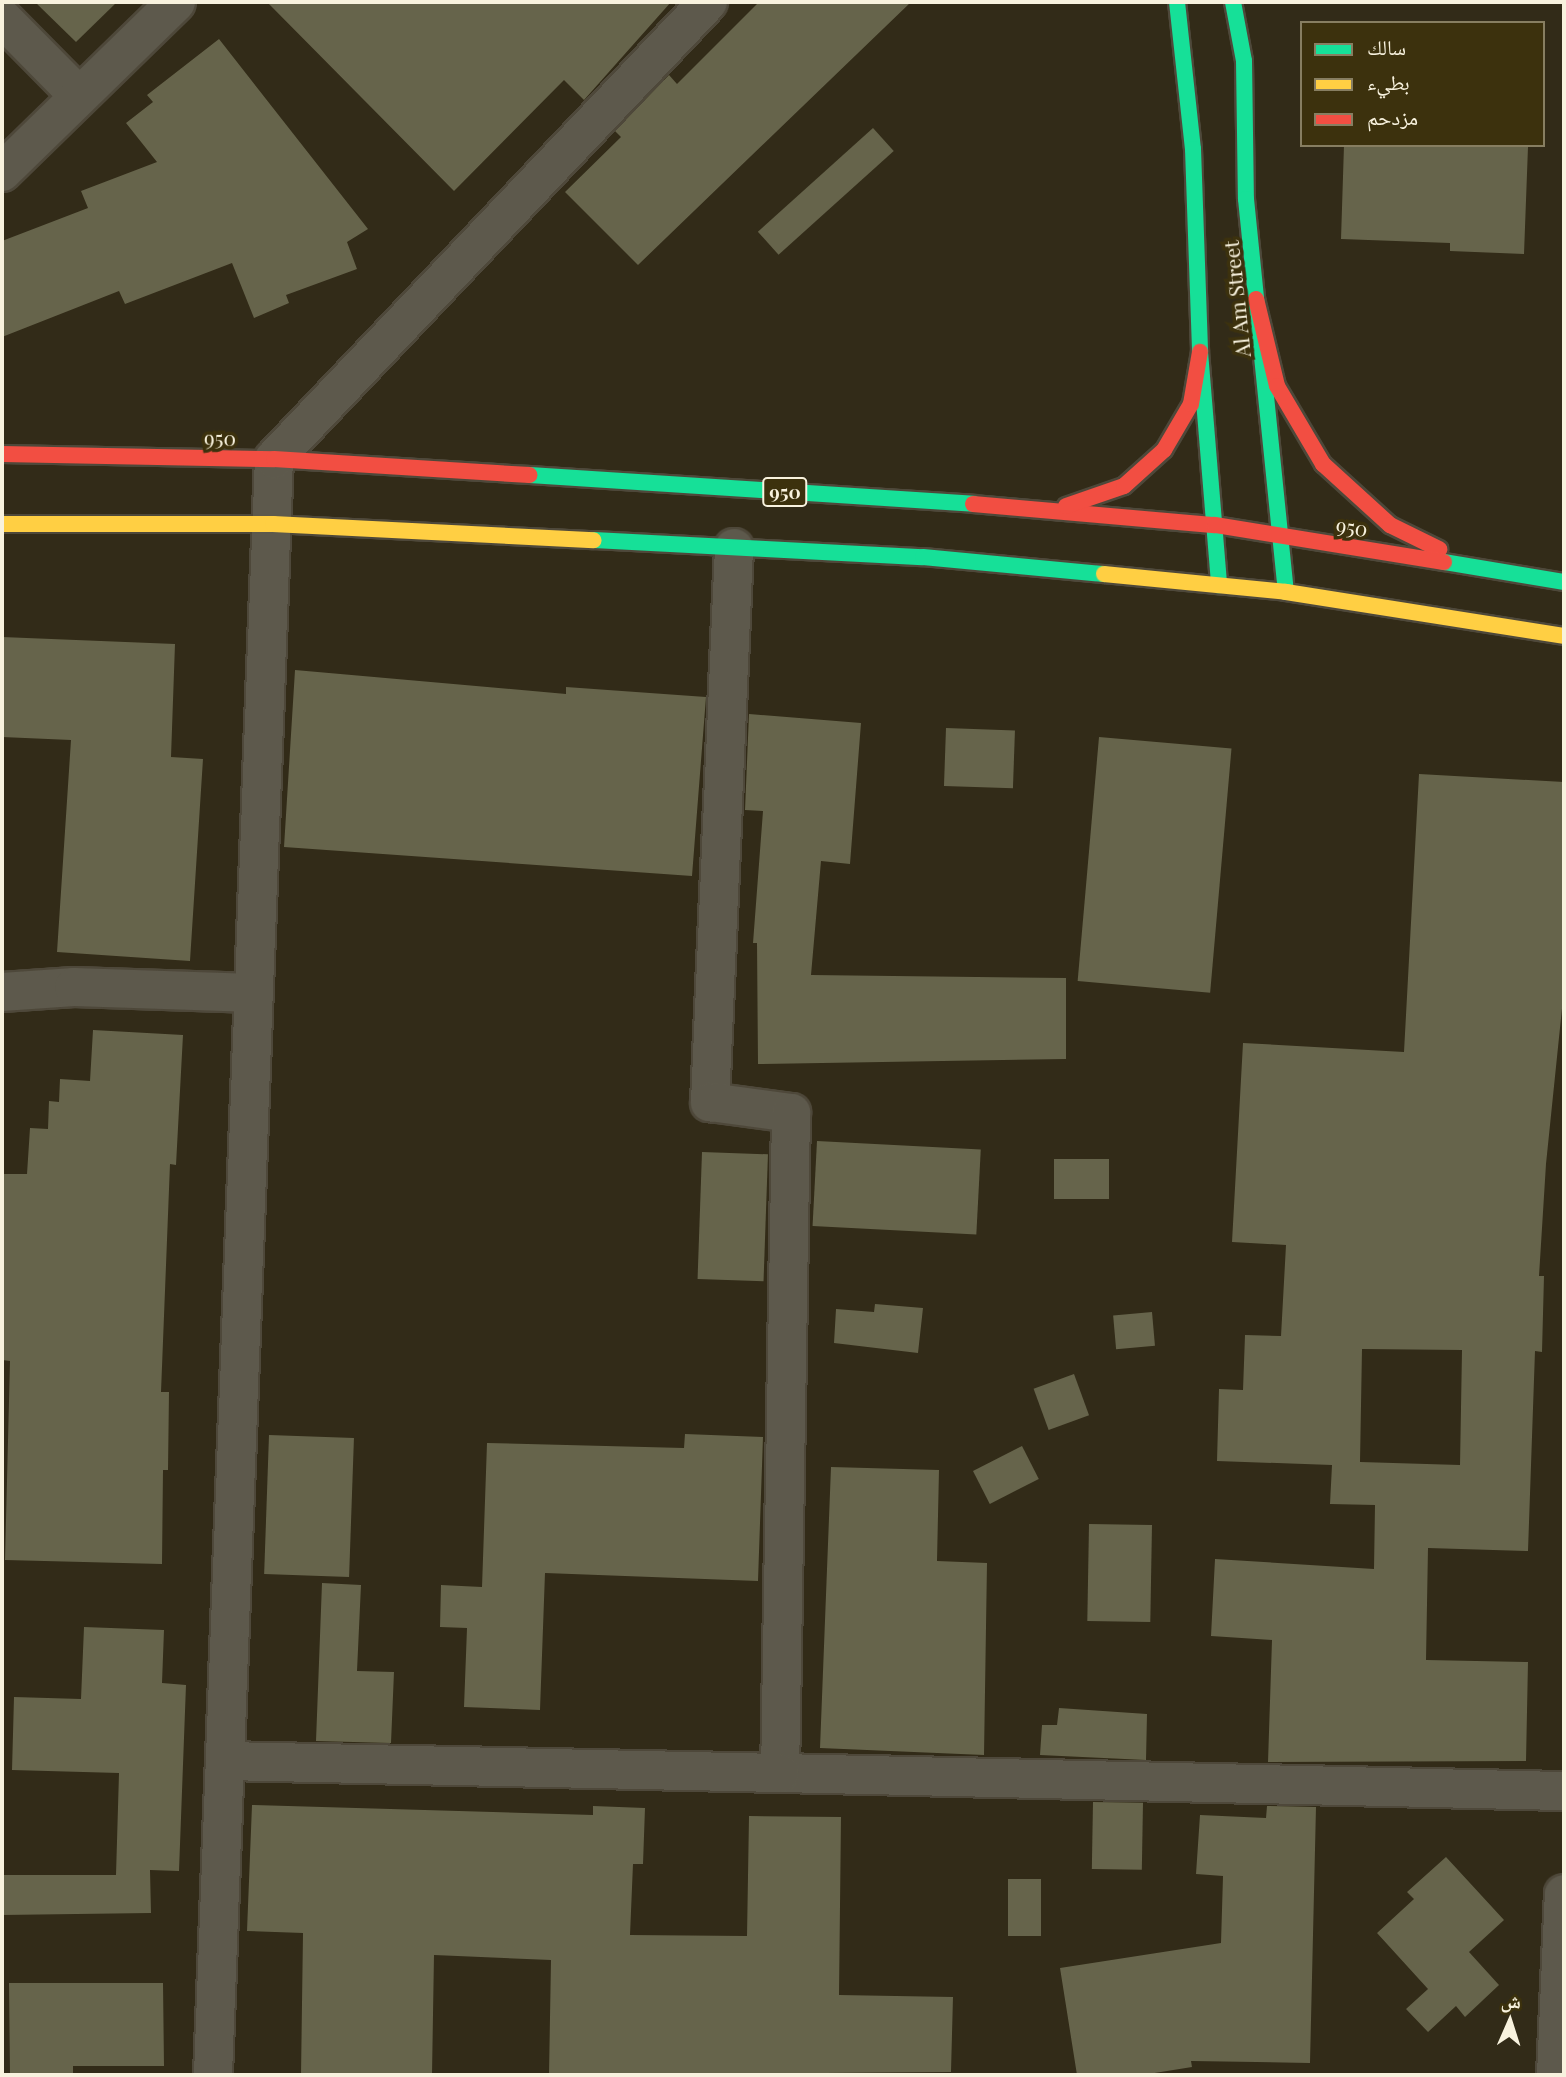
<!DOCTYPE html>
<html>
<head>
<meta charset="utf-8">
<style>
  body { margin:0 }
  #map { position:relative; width:1566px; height:2077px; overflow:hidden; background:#322b18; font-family:"Playfair Display","Noto Naskh Arabic",serif }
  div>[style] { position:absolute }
  .building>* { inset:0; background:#66644b; transform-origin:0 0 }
  .roads { filter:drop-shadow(2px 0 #4e483a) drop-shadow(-2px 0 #4e483a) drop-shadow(0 2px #4e483a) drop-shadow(0 -2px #4e483a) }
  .street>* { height:38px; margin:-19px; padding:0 19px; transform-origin:19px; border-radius:19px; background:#5d594c }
  .fast>* { height:16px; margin:-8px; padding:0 8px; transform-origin:8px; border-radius:8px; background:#16e098 }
  .slow>* { height:16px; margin:-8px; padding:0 8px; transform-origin:8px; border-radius:8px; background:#ffcf43 }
  .jam>* { height:16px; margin:-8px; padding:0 8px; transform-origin:8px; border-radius:8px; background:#f24e42 }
  span { translate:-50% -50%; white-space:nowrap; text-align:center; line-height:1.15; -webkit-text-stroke:7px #3c310d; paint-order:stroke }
  .shield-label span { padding:2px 5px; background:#3c310d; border:2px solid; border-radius:5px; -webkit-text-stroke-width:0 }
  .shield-label { font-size:19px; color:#f8f2de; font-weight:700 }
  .street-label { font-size:21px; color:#f8f2de }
  .frame { position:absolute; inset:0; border:4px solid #f8f2de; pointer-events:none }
  .legend { position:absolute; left:1300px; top:21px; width:245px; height:126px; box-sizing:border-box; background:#3c310d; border:2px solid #877e61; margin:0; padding:9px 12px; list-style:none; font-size:21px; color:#f8f2de }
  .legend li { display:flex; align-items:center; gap:14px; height:35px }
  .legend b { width:35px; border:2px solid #877e61 }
  .north { position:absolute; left:1475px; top:1986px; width:70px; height:70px; -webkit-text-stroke:5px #3c310d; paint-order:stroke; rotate:3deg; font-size:19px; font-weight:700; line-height:28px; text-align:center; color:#f8f2de }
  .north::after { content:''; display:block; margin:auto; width:24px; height:32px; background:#f8f2de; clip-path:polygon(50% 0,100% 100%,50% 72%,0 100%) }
</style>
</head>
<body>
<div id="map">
  <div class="building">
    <i style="clip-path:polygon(35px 2px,117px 2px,76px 42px)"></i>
    <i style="clip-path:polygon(267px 2px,671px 2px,584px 100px,564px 80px,454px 191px)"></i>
    <i style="clip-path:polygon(759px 2px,911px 2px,638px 265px,565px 192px,621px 137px,615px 131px,669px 75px,677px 84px)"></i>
    <i style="clip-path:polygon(219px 39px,368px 229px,347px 242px,357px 269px,286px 295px,289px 303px,254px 318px,232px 263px,125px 304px,119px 291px,2px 337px,2px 241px,88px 208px,81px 191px,157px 162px,126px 123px,153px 102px,147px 95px)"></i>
    <i style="left:873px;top:128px;width:31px;height:155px;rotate:48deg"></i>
    <i style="clip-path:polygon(1344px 145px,1528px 147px,1524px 254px,1450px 251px,1450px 243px,1341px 239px)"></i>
    <i style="clip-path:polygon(2px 637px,175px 644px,171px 757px,203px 759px,190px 961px,57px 952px,71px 740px,2px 737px)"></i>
    <i style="clip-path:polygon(295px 670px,566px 694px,566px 687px,706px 697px,692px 876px,284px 847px)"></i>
    <i style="clip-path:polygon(749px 714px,861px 723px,850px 864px,821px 861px,811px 975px,1066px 978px,1066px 1059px,758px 1064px,757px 943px,753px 943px,763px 811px,745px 810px)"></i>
    <i style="left:946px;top:728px;width:69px;height:58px;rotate:2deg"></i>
    <i style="left:1099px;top:737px;width:133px;height:245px;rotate:5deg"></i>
    <i style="clip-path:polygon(evenodd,1419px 774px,1564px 782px,1564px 989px,1546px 1164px,1539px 1276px,1544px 1276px,1542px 1352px,1535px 1351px,1528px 1551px,1428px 1548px,1426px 1660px,1528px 1662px,1526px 1761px,1268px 1762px,1272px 1640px,1211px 1636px,1215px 1559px,1374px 1569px,1375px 1505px,1330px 1504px,1332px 1465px,1217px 1461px,1219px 1389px,1243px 1390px,1245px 1335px,1281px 1336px,1286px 1245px,1232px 1242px,1243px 1043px,1404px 1052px,1419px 774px,1362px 1349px,1462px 1350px,1460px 1465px,1360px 1462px,1362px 1349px)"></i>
    <i style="clip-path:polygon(93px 1030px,183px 1035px,176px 1165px,170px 1164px,161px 1392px,169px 1392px,168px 1470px,163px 1470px,162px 1564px,5px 1560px,10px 1361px,2px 1360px,2px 1174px,27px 1174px,30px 1128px,48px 1129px,49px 1101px,59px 1102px,60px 1079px,90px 1081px)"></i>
    <i style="left:817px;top:1141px;width:164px;height:85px;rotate:3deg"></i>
    <i style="left:702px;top:1152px;width:66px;height:127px;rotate:2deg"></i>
    <i style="left:1054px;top:1159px;width:55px;height:40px"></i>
    <i style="clip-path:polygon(875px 1304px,923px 1308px,918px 1353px,834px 1343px,836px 1309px,874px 1312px)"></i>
    <i style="left:1152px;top:1312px;width:34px;height:39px;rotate:85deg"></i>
    <i style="left:1074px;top:1374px;width:44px;height:43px;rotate:70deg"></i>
    <i style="clip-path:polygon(685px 1434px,763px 1437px,758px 1581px,545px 1573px,540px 1710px,464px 1707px,467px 1628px,440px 1627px,441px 1585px,482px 1587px,487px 1443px,684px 1448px)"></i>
    <i style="left:269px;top:1435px;width:85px;height:139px;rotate:2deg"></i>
    <i style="left:1022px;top:1446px;width:37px;height:55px;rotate:63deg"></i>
    <i style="clip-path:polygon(831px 1467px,939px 1470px,937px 1561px,987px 1563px,984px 1755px,820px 1748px)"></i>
    <i style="left:1089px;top:1524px;width:63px;height:97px;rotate:1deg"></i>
    <i style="clip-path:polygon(322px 1583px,361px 1585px,357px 1671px,394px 1672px,391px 1743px,316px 1741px)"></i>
    <i style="clip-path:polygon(84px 1627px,164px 1630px,162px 1683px,186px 1685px,179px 1871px,150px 1870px,151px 1913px,2px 1915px,2px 1875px,116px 1875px,119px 1773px,12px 1770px,14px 1697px,81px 1699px)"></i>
    <i style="clip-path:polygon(1059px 1708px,1147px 1714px,1146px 1760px,1040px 1755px,1042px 1725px,1057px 1725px)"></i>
    <i style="left:1093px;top:1802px;width:50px;height:67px;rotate:1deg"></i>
    <i style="clip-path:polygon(252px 1805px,593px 1815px,593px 1806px,645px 1808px,643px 1864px,633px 1864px,630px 1935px,747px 1936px,749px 1816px,841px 1817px,839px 1995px,953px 1997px,951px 2072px,549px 2075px,551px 1960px,434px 1955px,432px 2075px,301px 2075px,303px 1933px,247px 1931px)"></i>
    <i style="clip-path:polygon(1267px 1806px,1316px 1807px,1310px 2063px,1191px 2061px,1192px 2067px,1142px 2075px,1077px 2075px,1060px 1968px,1221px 1943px,1223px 1876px,1196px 1874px,1200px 1815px,1266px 1818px)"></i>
    <i style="clip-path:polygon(1446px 1857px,1504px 1920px,1469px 1952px,1499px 1985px,1465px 2017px,1456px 2006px,1428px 2032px,1406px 2009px,1428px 1989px,1377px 1933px,1414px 1899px,1407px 1892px)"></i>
    <i style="left:1008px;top:1879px;width:33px;height:57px"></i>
    <i style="clip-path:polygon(9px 1983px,163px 1983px,164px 2066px,73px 2066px,73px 2075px,10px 2075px)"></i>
  </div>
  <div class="roads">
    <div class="street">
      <i style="left:2px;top:18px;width:107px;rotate:45.4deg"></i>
      <i style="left:2px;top:172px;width:243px;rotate:-44.3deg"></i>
      <i style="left:734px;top:548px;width:555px;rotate:92.48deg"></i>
      <i style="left:710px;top:1102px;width:82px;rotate:7.7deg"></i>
      <i style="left:791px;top:1113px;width:660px;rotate:90.95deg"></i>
      <i style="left:780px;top:1773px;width:784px;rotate:1.32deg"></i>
      <i style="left:2px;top:992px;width:72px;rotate:-4deg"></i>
      <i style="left:74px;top:987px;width:180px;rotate:1.9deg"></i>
      <i style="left:225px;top:1761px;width:555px;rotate:1.24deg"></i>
      <i style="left:213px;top:2075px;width:1617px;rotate:-87.84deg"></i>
      <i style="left:274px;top:459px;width:630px;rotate:-46.48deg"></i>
      <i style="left:1556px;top:2075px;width:181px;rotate:-87.5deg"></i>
    </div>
    <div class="fast">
      <i style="left:1177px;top:2px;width:148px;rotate:83.8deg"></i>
      <i style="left:1193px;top:149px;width:203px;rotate:88deg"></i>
      <i style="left:1200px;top:352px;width:234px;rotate:85.3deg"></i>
      <i style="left:1233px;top:2px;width:60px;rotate:79.4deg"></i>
      <i style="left:1244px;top:61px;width:138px;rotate:89.2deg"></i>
      <i style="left:1246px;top:199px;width:395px;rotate:84.2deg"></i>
      <i style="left:530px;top:475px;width:444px;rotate:3.7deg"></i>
      <i style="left:594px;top:540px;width:329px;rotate:3deg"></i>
      <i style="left:923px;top:557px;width:182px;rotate:5.4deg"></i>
      <i style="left:1444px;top:562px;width:122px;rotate:9.5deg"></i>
    </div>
    <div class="slow">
      <i style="left:2px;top:524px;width:271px"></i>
      <i style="left:273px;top:524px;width:321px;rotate:2.9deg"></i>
      <i style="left:1104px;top:574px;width:183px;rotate:5.6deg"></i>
      <i style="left:1286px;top:592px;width:281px;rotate:9deg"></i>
    </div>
    <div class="jam">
      <i style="left:1256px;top:299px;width:89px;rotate:76.4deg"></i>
      <i style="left:1277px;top:386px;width:91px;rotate:59.5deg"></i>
      <i style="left:1323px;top:464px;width:91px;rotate:42.3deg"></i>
      <i style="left:1390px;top:525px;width:55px;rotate:26.1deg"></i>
      <i style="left:2px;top:454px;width:272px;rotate:1.1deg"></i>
      <i style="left:274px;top:459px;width:256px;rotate:3.6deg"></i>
      <i style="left:973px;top:504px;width:243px;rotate:5deg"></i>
      <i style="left:1215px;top:525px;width:232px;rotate:9.2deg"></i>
      <i style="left:1066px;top:506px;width:61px;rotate:-19deg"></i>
      <i style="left:1124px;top:486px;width:54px;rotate:-42deg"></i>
      <i style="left:1164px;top:450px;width:53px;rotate:-59.6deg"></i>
      <i style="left:1191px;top:404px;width:53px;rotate:-80.2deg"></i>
    </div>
  </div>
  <div class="shield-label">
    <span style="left:785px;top:492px">950</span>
  </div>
  <div class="street-label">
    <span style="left:1236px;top:299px;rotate:-96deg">Al Am Street</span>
    <span style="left:220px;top:437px;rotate:1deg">950</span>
    <span style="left:1352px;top:526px;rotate:8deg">950</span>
  </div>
  <div class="frame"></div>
  <ul class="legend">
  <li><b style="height:9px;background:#16e098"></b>سالك</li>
  <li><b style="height:9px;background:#ffcf43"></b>بطيء</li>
  <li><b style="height:9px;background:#f24e42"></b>مزدحم</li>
  </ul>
  <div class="north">ش</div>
</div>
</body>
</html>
